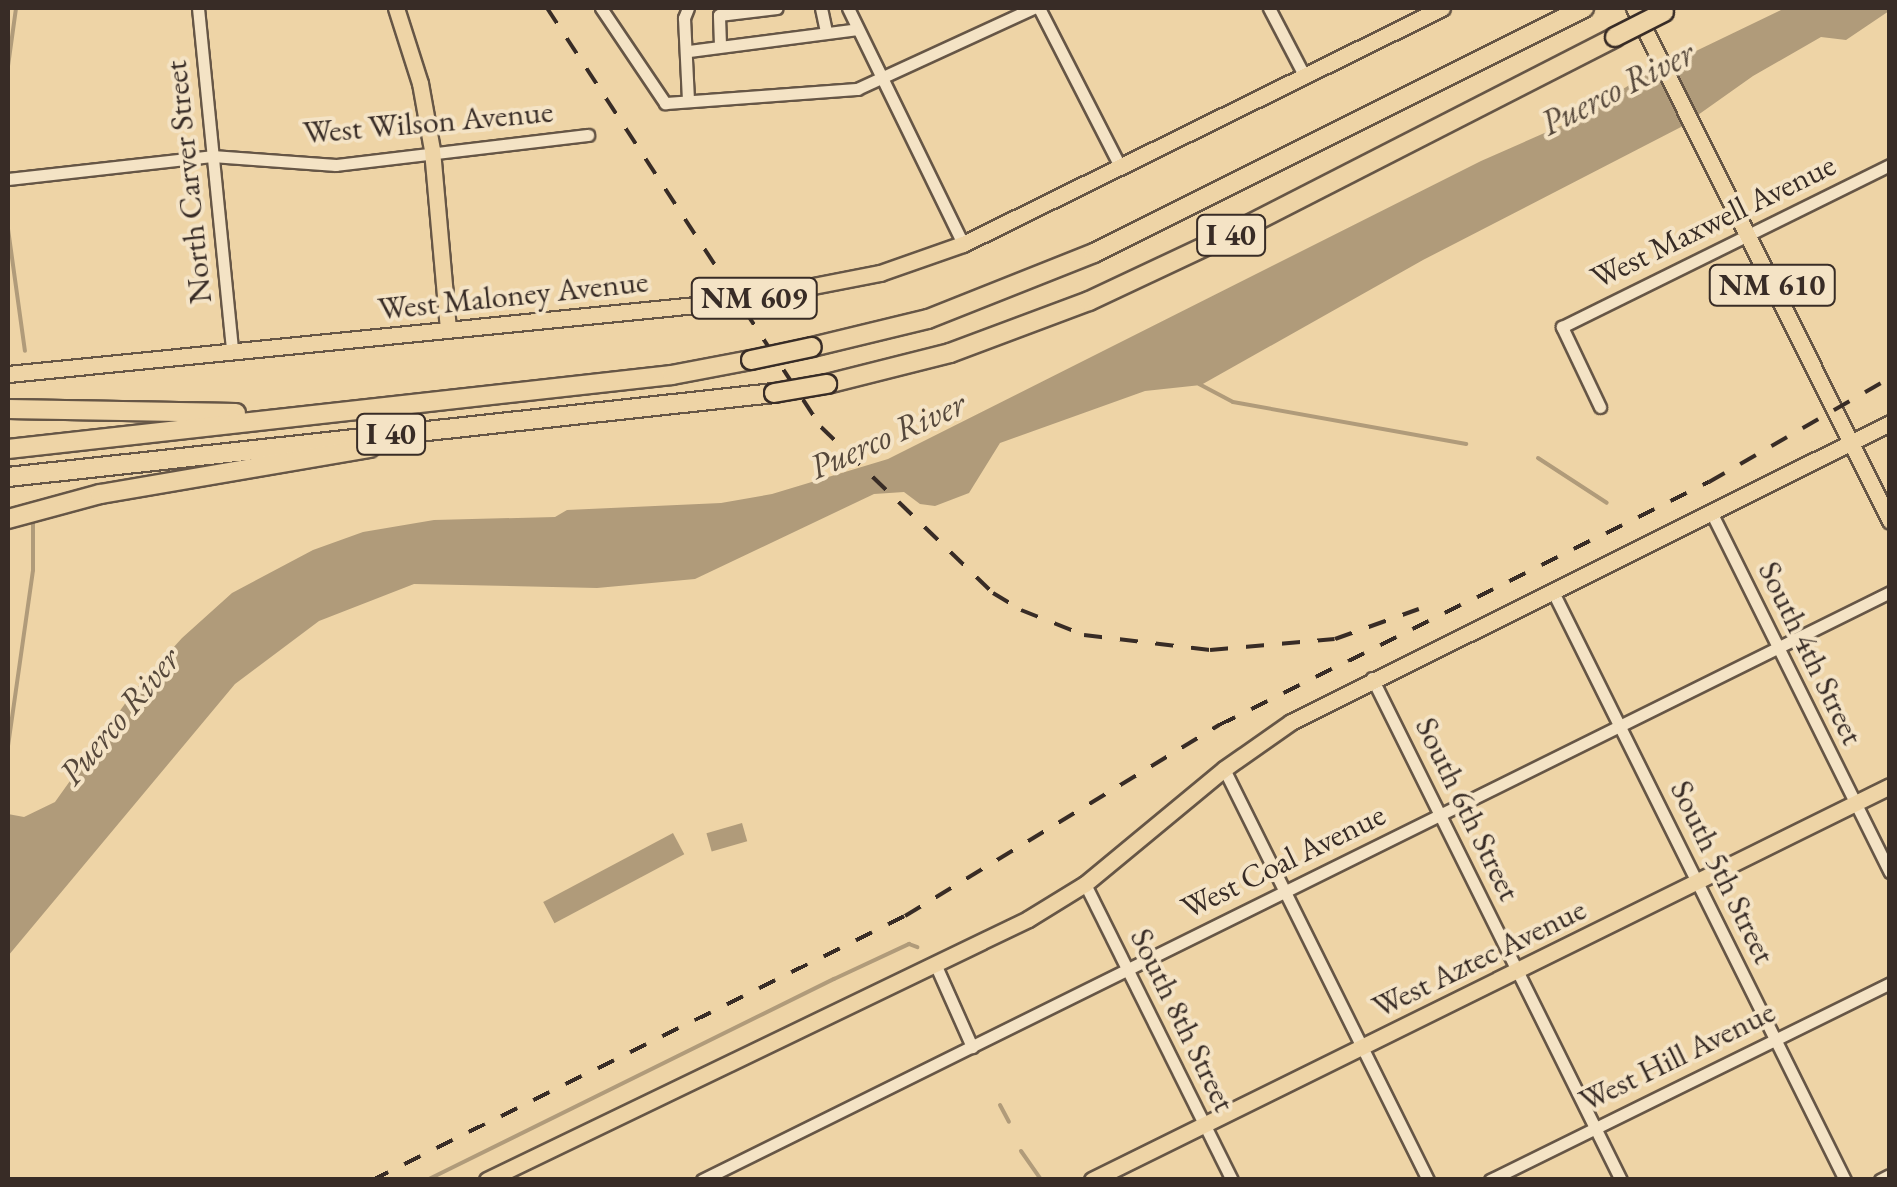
<!DOCTYPE html>
<html>
<head>
<meta charset="utf-8">
<style>
  body { margin:0 }
  #map { position:relative; width:1897px; height:1187px; overflow:hidden; background:#eed4a6; font-family:"EB Garamond",serif }
  div>[style] { position:absolute }
  .water>* { inset:0; background:#b09b7a; transform-origin:0 0 }
  .stream>* { height:4px; margin:-2px; padding:0 2px; transform-origin:2px; border-radius:2px; background:#b09b7a }
  .roads { filter:drop-shadow(2px 0 #665646) drop-shadow(-2px 0 #665646) drop-shadow(0 2px #665646) drop-shadow(0 -2px #665646) }
  .minor>* { height:11px; margin:-5.5px; padding:0 5.5px; transform-origin:5.5px; border-radius:5.5px; background:#f4e3c5 }
  .major>* { height:15px; margin:-7.5px; padding:0 7.5px; transform-origin:7.5px; border-radius:7.5px; background:#eed4a6 }
  .highway>* { height:18px; margin:-9px; padding:0 9px; transform-origin:9px; border-radius:9px; background:#eed4a6 }
  .rail>* { height:4px; margin-top:-2px; transform-origin:0; background:repeating-linear-gradient(90deg,#382c26 0 18px,transparent 0 36px) }
  .bridges { filter:drop-shadow(2px 0 #382c26) drop-shadow(-2px 0 #382c26) drop-shadow(0 2px #382c26) drop-shadow(0 -2px #382c26) }
  .highway-bridge>* { height:18px; margin:-9px; padding:0 9px; transform-origin:9px; border-radius:9px; background:#eed4a6 }
  span { translate:-50% -50%; white-space:nowrap; text-align:center; line-height:1.15; -webkit-text-stroke:8px #f4e3c5; paint-order:stroke }
  .shield-label span { padding:2px 8px; background:#f4e3c5; border:2px solid; border-radius:8px; -webkit-text-stroke-width:0 }
  .shield-label { font-size:30px; color:#382c26; font-weight:700 }
  .street-label { font-size:32px; color:#382c26 }
  .water-label { font-size:35px; color:#56483b; font-style:italic }
  .frame { position:absolute; inset:0; border:10px solid #382c26; pointer-events:none }
</style>
</head>
<body>
<div id="map">
  <div class="water">
    <i style="clip-path:polygon(1785px 8px,1889px 8px,1889px 11px,1846px 40px,1821px 37px,1753px 76px,1681px 127px,1423px 260px,1201px 385px,1145px 391px,1000px 443px,969px 493px,935px 506px,920px 504px,904px 492px,874px 494px,695px 579px,597px 588px,414px 584px,319px 621px,235px 684px,8px 956px,8px 814px,24px 817px,55px 802px,134px 691px,182px 638px,232px 593px,313px 550px,363px 532px,434px 520px,555px 517px,567px 510px,721px 503px,772px 494px,888px 459px,1481px 161px,1574px 120px,1642px 77px)"></i>
    <i style="left:742px;top:823px;width:19px;height:37px;rotate:74deg"></i>
    <i style="left:673px;top:833px;width:24px;height:147px;rotate:62deg"></i>
  </div>
  <div class="stream">
    <i style="left:8px;top:66px;width:59px;rotate:-82.1deg"></i>
    <i style="left:8px;top:229px;width:123px;rotate:82.1deg"></i>
    <i style="left:1199px;top:384px;width:38px;rotate:28deg"></i>
    <i style="left:1233px;top:402px;width:237px;rotate:10.2deg"></i>
    <i style="left:1538px;top:458px;width:82px;rotate:33.1deg"></i>
    <i style="left:8px;top:746px;width:178px;rotate:-81.9deg"></i>
    <i style="left:33px;top:570px;width:48px;rotate:-90deg"></i>
    <i style="left:1000px;top:1105px;width:19px;rotate:62deg"></i>
    <i style="left:1021px;top:1151px;width:35px;rotate:55deg"></i>
    <i style="left:427px;top:1180px;width:454px;rotate:-26.3deg"></i>
    <i style="left:834px;top:979px;width:83px;rotate:-25deg"></i>
    <i style="left:909px;top:944px;width:9px;rotate:21deg"></i>
  </div>
  <div class="roads">
    <div class="minor">
      <i style="left:198px;top:8px;width:345px;rotate:84.3deg"></i>
      <i style="left:601px;top:8px;width:115px;rotate:56deg"></i>
      <i style="left:665px;top:103px;width:193px;rotate:-4.2deg"></i>
      <i style="left:857px;top:89px;width:194px;rotate:-24.7deg"></i>
      <i style="left:688px;top:8px;width:11px;rotate:112deg"></i>
      <i style="left:684px;top:18px;width:83px;rotate:87.2deg"></i>
      <i style="left:821px;top:8px;width:25px;rotate:78deg"></i>
      <i style="left:848px;top:8px;width:263px;rotate:64deg"></i>
      <i style="left:1039px;top:8px;width:175px;rotate:62.9deg"></i>
      <i style="left:1269px;top:8px;width:76px;rotate:62.4deg"></i>
      <i style="left:720px;top:45px;width:30px;rotate:-92deg"></i>
      <i style="left:719px;top:15px;width:58px;rotate:-6.9deg"></i>
      <i style="left:689px;top:51px;width:170px;rotate:-7.4deg"></i>
      <i style="left:8px;top:179px;width:205px;rotate:-6.4deg"></i>
      <i style="left:212px;top:156px;width:124px;rotate:4.2deg"></i>
      <i style="left:336px;top:165px;width:254px;rotate:-6.8deg"></i>
      <i style="left:1600px;top:407px;width:89px;rotate:-115.4deg"></i>
      <i style="left:1562px;top:327px;width:366px;rotate:-26.3deg"></i>
      <i style="left:1711px;top:512px;width:402px;rotate:63.6deg"></i>
      <i style="left:1552px;top:590px;width:659px;rotate:63.59deg"></i>
      <i style="left:1372px;top:678px;width:560px;rotate:63.62deg"></i>
      <i style="left:1224px;top:769px;width:459px;rotate:63.6deg"></i>
      <i style="left:1085px;top:884px;width:330px;rotate:63.6deg"></i>
      <i style="left:936px;top:966px;width:89px;rotate:66deg"></i>
      <i style="left:702px;top:1180px;width:1326px;rotate:-26.33deg"></i>
      <i style="left:1490px;top:1180px;width:446px;rotate:-26.2deg"></i>
      <i style="left:1880px;top:1180px;width:11px;rotate:-27deg"></i>
    </div>
    <div class="major">
      <i style="left:396px;top:8px;width:79px;rotate:72.3deg"></i>
      <i style="left:420px;top:83px;width:68px;rotate:79.8deg"></i>
      <i style="left:432px;top:150px;width:180px;rotate:84.9deg"></i>
      <i style="left:1634px;top:8px;width:573px;rotate:63.48deg"></i>
      <i style="left:8px;top:374px;width:732px;rotate:-5.73deg"></i>
      <i style="left:736px;top:301px;width:147px;rotate:-11deg"></i>
      <i style="left:880px;top:273px;width:88px;rotate:-19.3deg"></i>
      <i style="left:963px;top:244px;width:534px;rotate:-26.23deg"></i>
      <i style="left:487px;top:1180px;width:601px;rotate:-25.75deg"></i>
      <i style="left:1028px;top:919px;width:67px;rotate:-31.6deg"></i>
      <i style="left:1085px;top:884px;width:180px;rotate:-39.6deg"></i>
      <i style="left:1224px;top:769px;width:82px;rotate:-35deg"></i>
      <i style="left:1291px;top:722px;width:669px;rotate:-26.53deg"></i>
      <i style="left:1092px;top:1180px;width:890px;rotate:-26.28deg"></i>
    </div>
    <div class="highway">
      <i style="left:812px;top:347px;width:119px;rotate:-13.6deg"></i>
      <i style="left:928px;top:319px;width:179px;rotate:-21.7deg"></i>
      <i style="left:1094px;top:253px;width:548px;rotate:-26.57deg"></i>
      <i style="left:827px;top:384px;width:127px;rotate:-14.1deg"></i>
      <i style="left:950px;top:353px;width:148px;rotate:-20.5deg"></i>
      <i style="left:1089px;top:301px;width:150px;rotate:-25.2deg"></i>
      <i style="left:1225px;top:237px;width:438px;rotate:-27.1deg"></i>
      <i style="left:8px;top:409px;width:228px;rotate:1deg"></i>
      <i style="left:8px;top:449px;width:668px;rotate:-6.36deg"></i>
      <i style="left:672px;top:375px;width:80px;rotate:-10.8deg"></i>
      <i style="left:8px;top:477px;width:771px;rotate:-6.26deg"></i>
      <i style="left:8px;top:519px;width:95px;rotate:-15.2deg"></i>
      <i style="left:100px;top:494px;width:274px;rotate:-9.7deg"></i>
    </div>
  </div>
  <div class="rail">
    <i style="left:547px;top:8px;width:501px;rotate:56.82deg"></i>
    <i style="left:821px;top:427px;width:239px;rotate:44deg"></i>
    <i style="left:993px;top:593px;width:33px;rotate:31deg"></i>
    <i style="left:1021px;top:610px;width:68px;rotate:21.6deg"></i>
    <i style="left:1084px;top:635px;width:127px;rotate:6.8deg"></i>
    <i style="left:1210px;top:650px;width:125px;rotate:-5deg"></i>
    <i style="left:1335px;top:639px;width:89px;rotate:-19.7deg"></i>
    <i style="left:372px;top:1180px;width:595px;rotate:-26.35deg"></i>
    <i style="left:905px;top:916px;width:368px;rotate:-31.3deg"></i>
    <i style="left:1219px;top:725px;width:547px;rotate:-26.38deg"></i>
    <i style="left:1709px;top:482px;width:209px;rotate:-29.9deg"></i>
  </div>
  <div class="bridges">
    <div class="highway-bridge">
      <i style="left:1615px;top:37px;width:55px;rotate:-27deg"></i>
      <i style="left:751px;top:360px;width:62px;rotate:-12deg"></i>
      <i style="left:774px;top:393px;width:54px;rotate:-9.6deg"></i>
    </div>
  </div>
  <div class="shield-label">
    <span style="left:1231px;top:235px">I 40</span>
    <span style="left:1772px;top:285px">NM 610</span>
    <span style="left:754px;top:298px">NM 609</span>
    <span style="left:391px;top:434px">I 40</span>
  </div>
  <div class="street-label">
    <span style="left:428px;top:122px;rotate:-5deg">West Wilson Avenue</span>
    <span style="left:188px;top:182px;rotate:-96deg">North Carver Street</span>
    <span style="left:1713px;top:221px;rotate:-26deg">West Maxwell Avenue</span>
    <span style="left:513px;top:295px;rotate:-6deg">West Maloney Avenue</span>
    <span style="left:1811px;top:653px;rotate:64deg">South 4th Street</span>
    <span style="left:1468px;top:809px;rotate:64deg">South 6th Street</span>
    <span style="left:1283px;top:861px;rotate:-26deg">West Coal Avenue</span>
    <span style="left:1723px;top:872px;rotate:64deg">South 5th Street</span>
    <span style="left:1479px;top:958px;rotate:-26deg">West Aztec Avenue</span>
    <span style="left:1183px;top:1020px;rotate:64deg">South 8th Street</span>
    <span style="left:1677px;top:1056px;rotate:-26deg">West Hill Avenue</span>
  </div>
  <div class="water-label">
    <span style="left:1617px;top:88px;rotate:-27deg">Puerco River</span>
    <span style="left:887px;top:435px;rotate:-24deg">Puerco River</span>
    <span style="left:119px;top:716px;rotate:-50deg">Puerco River</span>
  </div>
  <div class="frame"></div>
</div>
</body>
</html>
